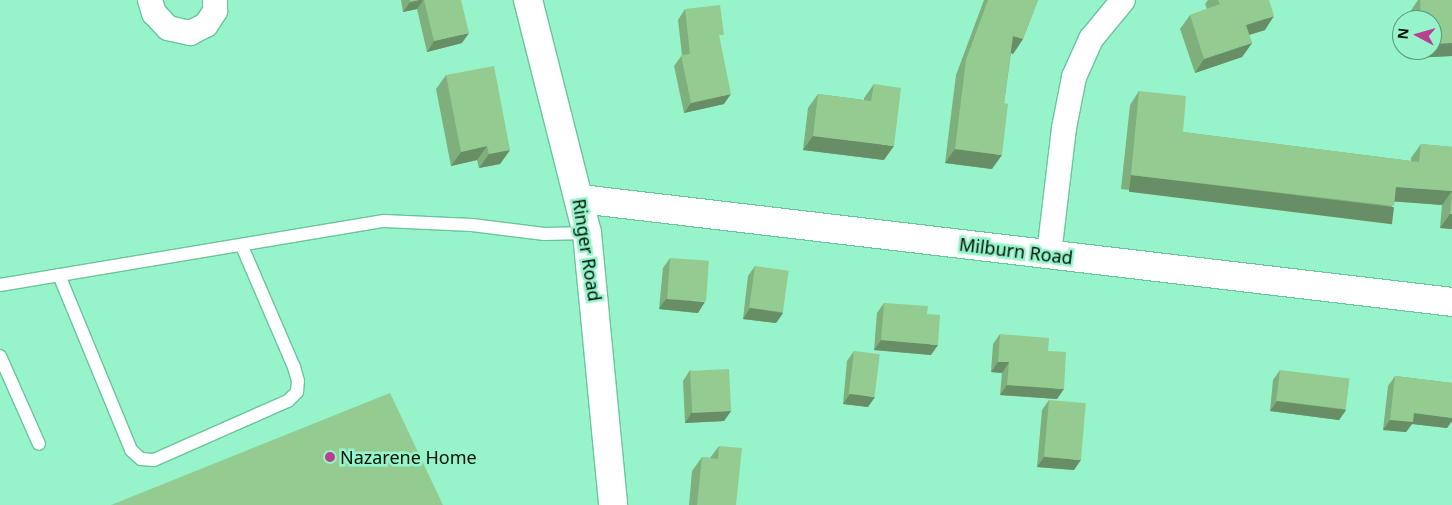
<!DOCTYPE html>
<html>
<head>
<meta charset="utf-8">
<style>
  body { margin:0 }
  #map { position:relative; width:1452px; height:505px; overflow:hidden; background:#97f3c9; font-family:"Noto Sans",sans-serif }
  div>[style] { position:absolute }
  .roads { filter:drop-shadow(1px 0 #69c59c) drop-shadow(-1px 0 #69c59c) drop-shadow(0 1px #69c59c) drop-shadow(0 -1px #69c59c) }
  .service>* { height:12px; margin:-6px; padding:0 6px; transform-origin:6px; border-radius:6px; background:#fff }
  .minor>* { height:24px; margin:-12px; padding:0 12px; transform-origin:12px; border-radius:12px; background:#fff }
  .tertiary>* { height:28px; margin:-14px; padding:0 14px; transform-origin:14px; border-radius:14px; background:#fff }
  .wall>* { inset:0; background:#7faf7d }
  .shaded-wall>* { inset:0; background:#688e66; transform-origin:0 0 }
  .building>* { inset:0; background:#94cb91; transform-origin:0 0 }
  .dots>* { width:14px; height:14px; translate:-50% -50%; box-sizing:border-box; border:2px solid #97f3c9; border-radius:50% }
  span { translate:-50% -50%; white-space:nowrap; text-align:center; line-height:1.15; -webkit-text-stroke:5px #97f3c9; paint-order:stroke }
  .street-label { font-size:18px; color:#001308 }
  .poi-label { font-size:18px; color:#001308 }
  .left { translate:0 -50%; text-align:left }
  .north { position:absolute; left:1392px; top:10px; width:50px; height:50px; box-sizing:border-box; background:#97f3c9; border:1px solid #5b997c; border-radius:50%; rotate:276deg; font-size:14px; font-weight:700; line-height:20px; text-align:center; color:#001308 }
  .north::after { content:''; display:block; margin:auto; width:18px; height:22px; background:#b93f91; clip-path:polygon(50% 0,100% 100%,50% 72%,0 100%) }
</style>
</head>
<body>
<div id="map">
  <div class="roads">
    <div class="service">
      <i style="left:59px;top:275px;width:189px;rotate:67.6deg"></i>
      <i style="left:131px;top:450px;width:13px;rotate:42deg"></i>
      <i style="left:141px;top:459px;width:13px;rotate:4deg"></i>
      <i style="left:154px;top:460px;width:146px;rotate:-23.8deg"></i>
      <i style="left:288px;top:401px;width:13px;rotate:-45deg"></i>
      <i style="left:297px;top:392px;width:11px;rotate:-85deg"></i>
      <i style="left:298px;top:381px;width:15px;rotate:-106deg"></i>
      <i style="left:294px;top:367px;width:132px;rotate:-113.3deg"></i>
      <i style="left:0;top:285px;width:389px;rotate:-9.5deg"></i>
      <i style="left:384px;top:221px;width:88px;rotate:2.6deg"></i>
      <i style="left:472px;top:225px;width:73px;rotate:7.1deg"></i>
      <i style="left:544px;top:234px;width:43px;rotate:-1.3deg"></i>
      <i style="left:0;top:356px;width:96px;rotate:66.1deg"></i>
    </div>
    <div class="minor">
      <i style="left:150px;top:0;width:14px;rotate:73deg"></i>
      <i style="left:154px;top:13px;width:21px;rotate:47deg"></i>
      <i style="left:168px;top:28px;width:23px;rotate:13deg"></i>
      <i style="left:190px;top:33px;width:18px;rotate:-27deg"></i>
      <i style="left:206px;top:25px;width:17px;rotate:-57deg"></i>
      <i style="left:215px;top:11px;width:11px;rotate:-90deg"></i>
      <i style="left:1049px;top:254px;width:127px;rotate:-83.2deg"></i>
      <i style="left:1064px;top:128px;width:52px;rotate:-78.9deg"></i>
      <i style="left:1074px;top:77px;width:42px;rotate:-65.9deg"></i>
      <i style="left:1091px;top:39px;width:50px;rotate:-50.6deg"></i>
    </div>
    <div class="tertiary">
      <i style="left:528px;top:0;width:240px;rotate:75.8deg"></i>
      <i style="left:587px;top:233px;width:273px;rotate:84.5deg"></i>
      <i style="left:581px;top:199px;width:877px;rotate:6.74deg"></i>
    </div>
  </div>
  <div class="wall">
    <i style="clip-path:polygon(401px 0,461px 0,462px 43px,427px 52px,417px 9px,403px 12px)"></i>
    <i style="clip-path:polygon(984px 0,1038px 0,1023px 39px,1013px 54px,1011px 53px,1004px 103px,992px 169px,945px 163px,956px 75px)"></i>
    <i style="clip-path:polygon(1208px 0,1269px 0,1265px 30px,1249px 35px,1252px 43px,1242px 57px,1195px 73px,1180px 29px,1190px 15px,1207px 9px,1205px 4px)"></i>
    <i style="clip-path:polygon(1418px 0,1452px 0,1452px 56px,1412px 58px,1412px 50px,1432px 50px,1432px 20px,1410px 20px,1410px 12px)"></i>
    <i style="clip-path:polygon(685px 9px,720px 40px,724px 104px,684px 113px,674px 66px,682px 55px,678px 20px)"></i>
    <i style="clip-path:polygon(446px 75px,510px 150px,500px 164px,479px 168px,477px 160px,451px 166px,436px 89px)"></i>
    <i style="clip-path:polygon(874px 84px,884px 160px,803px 150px,808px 108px,818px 94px,864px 100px,864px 98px)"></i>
    <i style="clip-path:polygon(1139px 91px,1183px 132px,1411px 161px,1411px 158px,1421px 144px,1452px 147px,1452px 229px,1440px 228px,1442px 205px,1395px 201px,1384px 220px,1121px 189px,1130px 105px)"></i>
    <i style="clip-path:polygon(670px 258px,698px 313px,659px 309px,663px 268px)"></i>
    <i style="clip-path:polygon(755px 266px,783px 313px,776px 323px,743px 319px,748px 276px)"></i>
    <i style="clip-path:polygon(884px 303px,927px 314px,931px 355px,874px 350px,877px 313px)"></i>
    <i style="clip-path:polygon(1000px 334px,1048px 351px,1057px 399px,1000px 395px,1002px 373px,991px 372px,993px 344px)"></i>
    <i style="clip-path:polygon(854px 351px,868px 407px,843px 404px,847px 361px)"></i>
    <i style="clip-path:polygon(690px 370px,731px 411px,724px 421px,685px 423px,683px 381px)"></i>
    <i style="clip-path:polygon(1280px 370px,1346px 410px,1339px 420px,1270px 411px,1273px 380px)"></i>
    <i style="clip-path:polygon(1395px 376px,1452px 383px,1452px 421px,1447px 428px,1412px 424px,1406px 432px,1383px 430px,1388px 386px)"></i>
    <i style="clip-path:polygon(1049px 400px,1074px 470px,1037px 467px,1042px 410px)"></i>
    <i style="clip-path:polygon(719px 446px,736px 505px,689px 505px,692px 471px,702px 457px,710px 458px)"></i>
  </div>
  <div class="shaded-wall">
    <i style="clip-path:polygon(419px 0,423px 0,417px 9px,403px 12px,410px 2px)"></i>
    <i style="clip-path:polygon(1274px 16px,1265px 30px,1236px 39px,1246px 25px)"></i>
    <i style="clip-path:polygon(469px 33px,462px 43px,427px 52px,434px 41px)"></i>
    <i style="clip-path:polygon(1013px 36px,1023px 39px,1013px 54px,1003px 50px)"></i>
    <i style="clip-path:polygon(1252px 43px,1242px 57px,1195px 73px,1204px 59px)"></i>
    <i style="clip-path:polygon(1452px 43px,1452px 56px,1412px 58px,1418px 50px,1432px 50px,1432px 44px)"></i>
    <i style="clip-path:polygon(731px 94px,724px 104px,684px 113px,691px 103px)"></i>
    <i style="clip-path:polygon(813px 136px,894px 146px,884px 160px,803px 150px)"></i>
    <i style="clip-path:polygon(487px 146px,477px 160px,451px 166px,461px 152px)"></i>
    <i style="clip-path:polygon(955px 149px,1002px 155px,992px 169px,945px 163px)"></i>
    <i style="clip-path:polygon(510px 150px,500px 164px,479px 168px,489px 154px)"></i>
    <i style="left:1131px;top:175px;width:265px;height:17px;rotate:7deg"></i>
    <i style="clip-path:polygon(1396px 187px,1452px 191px,1442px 205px,1387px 201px)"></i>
    <i style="clip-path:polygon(1450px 214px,1452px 214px,1452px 229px,1440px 228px)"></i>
    <i style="clip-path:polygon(666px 299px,705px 302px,698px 313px,659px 309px)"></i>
    <i style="clip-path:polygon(750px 308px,783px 313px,776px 323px,743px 319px)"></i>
    <i style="clip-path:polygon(881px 340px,938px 345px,931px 355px,874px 350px)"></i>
    <i style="clip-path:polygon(998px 362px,1009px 362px,1002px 373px,991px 372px)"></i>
    <i style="clip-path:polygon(1007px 385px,1064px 389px,1057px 399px,1000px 395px)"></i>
    <i style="clip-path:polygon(850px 394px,875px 397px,868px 407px,843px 404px)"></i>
    <i style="clip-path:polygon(1277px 401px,1346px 410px,1339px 420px,1270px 411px)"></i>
    <i style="clip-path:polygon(731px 411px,724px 421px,685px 423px,692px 412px)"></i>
    <i style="clip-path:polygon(1414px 413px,1452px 418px,1452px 421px,1447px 428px,1412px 424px,1406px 432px,1383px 430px,1390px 420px)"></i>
    <i style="clip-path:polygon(1044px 457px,1081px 460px,1074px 470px,1037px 467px)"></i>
  </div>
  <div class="building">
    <i style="clip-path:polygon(410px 0,419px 0,410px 2px)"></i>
    <i style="clip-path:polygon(424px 0,461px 0,469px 33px,434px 41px)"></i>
    <i style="clip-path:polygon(988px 0,1038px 0,1023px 39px,1013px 36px,1004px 103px,1008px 104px,1002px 155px,955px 149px,966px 60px)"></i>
    <i style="clip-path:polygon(1218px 0,1269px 0,1274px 16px,1246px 25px,1252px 43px,1204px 59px,1190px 15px,1220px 4px)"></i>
    <i style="clip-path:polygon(1420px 0,1452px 0,1452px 43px,1432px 44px,1432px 20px,1421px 20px)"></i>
    <i style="clip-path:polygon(720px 5px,724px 35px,719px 35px,731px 94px,691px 103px,681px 55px,690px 54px,685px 9px)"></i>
    <i style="clip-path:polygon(494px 66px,510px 150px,489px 154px,487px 146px,461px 152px,446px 75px)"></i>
    <i style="clip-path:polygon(874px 84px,901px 88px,894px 146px,813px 136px,818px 94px,871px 101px)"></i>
    <i style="clip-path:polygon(1139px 91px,1186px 96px,1183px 132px,1419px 162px,1421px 144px,1452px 147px,1452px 214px,1450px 214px,1452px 191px,1396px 187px,1394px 206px,1131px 175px)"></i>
    <i style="left:670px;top:258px;width:39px;height:41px;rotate:4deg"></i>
    <i style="left:755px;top:266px;width:34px;height:42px;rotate:8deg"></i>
    <i style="clip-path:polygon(884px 303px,928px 306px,927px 314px,940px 315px,938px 345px,881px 340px)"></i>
    <i style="clip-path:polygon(1000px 334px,1049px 338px,1048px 351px,1066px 352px,1064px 389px,1007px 385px,1009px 362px,998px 362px)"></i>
    <i style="left:854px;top:351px;width:26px;height:43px;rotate:7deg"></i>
    <i style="left:729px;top:369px;width:42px;height:39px;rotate:87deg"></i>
    <i style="left:1280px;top:370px;width:70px;height:31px;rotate:7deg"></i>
    <i style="clip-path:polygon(1395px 376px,1452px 383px,1452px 418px,1414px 413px,1413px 422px,1390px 420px)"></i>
    <i style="clip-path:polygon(390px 393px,443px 505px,111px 505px)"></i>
    <i style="left:1049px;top:400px;width:37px;height:57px;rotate:5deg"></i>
    <i style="clip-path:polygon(719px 446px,742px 448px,736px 505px,697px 505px,702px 457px,718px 459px)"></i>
  </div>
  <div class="dots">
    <i style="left:330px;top:457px;background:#b93f91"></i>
  </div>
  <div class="street-label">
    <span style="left:587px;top:250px;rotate:81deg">Ringer Road</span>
    <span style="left:1016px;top:251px;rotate:7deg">Milburn Road</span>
  </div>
  <div class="poi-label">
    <span class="left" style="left:340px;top:457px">Nazarene Home</span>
  </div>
  <div class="north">N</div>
</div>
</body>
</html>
